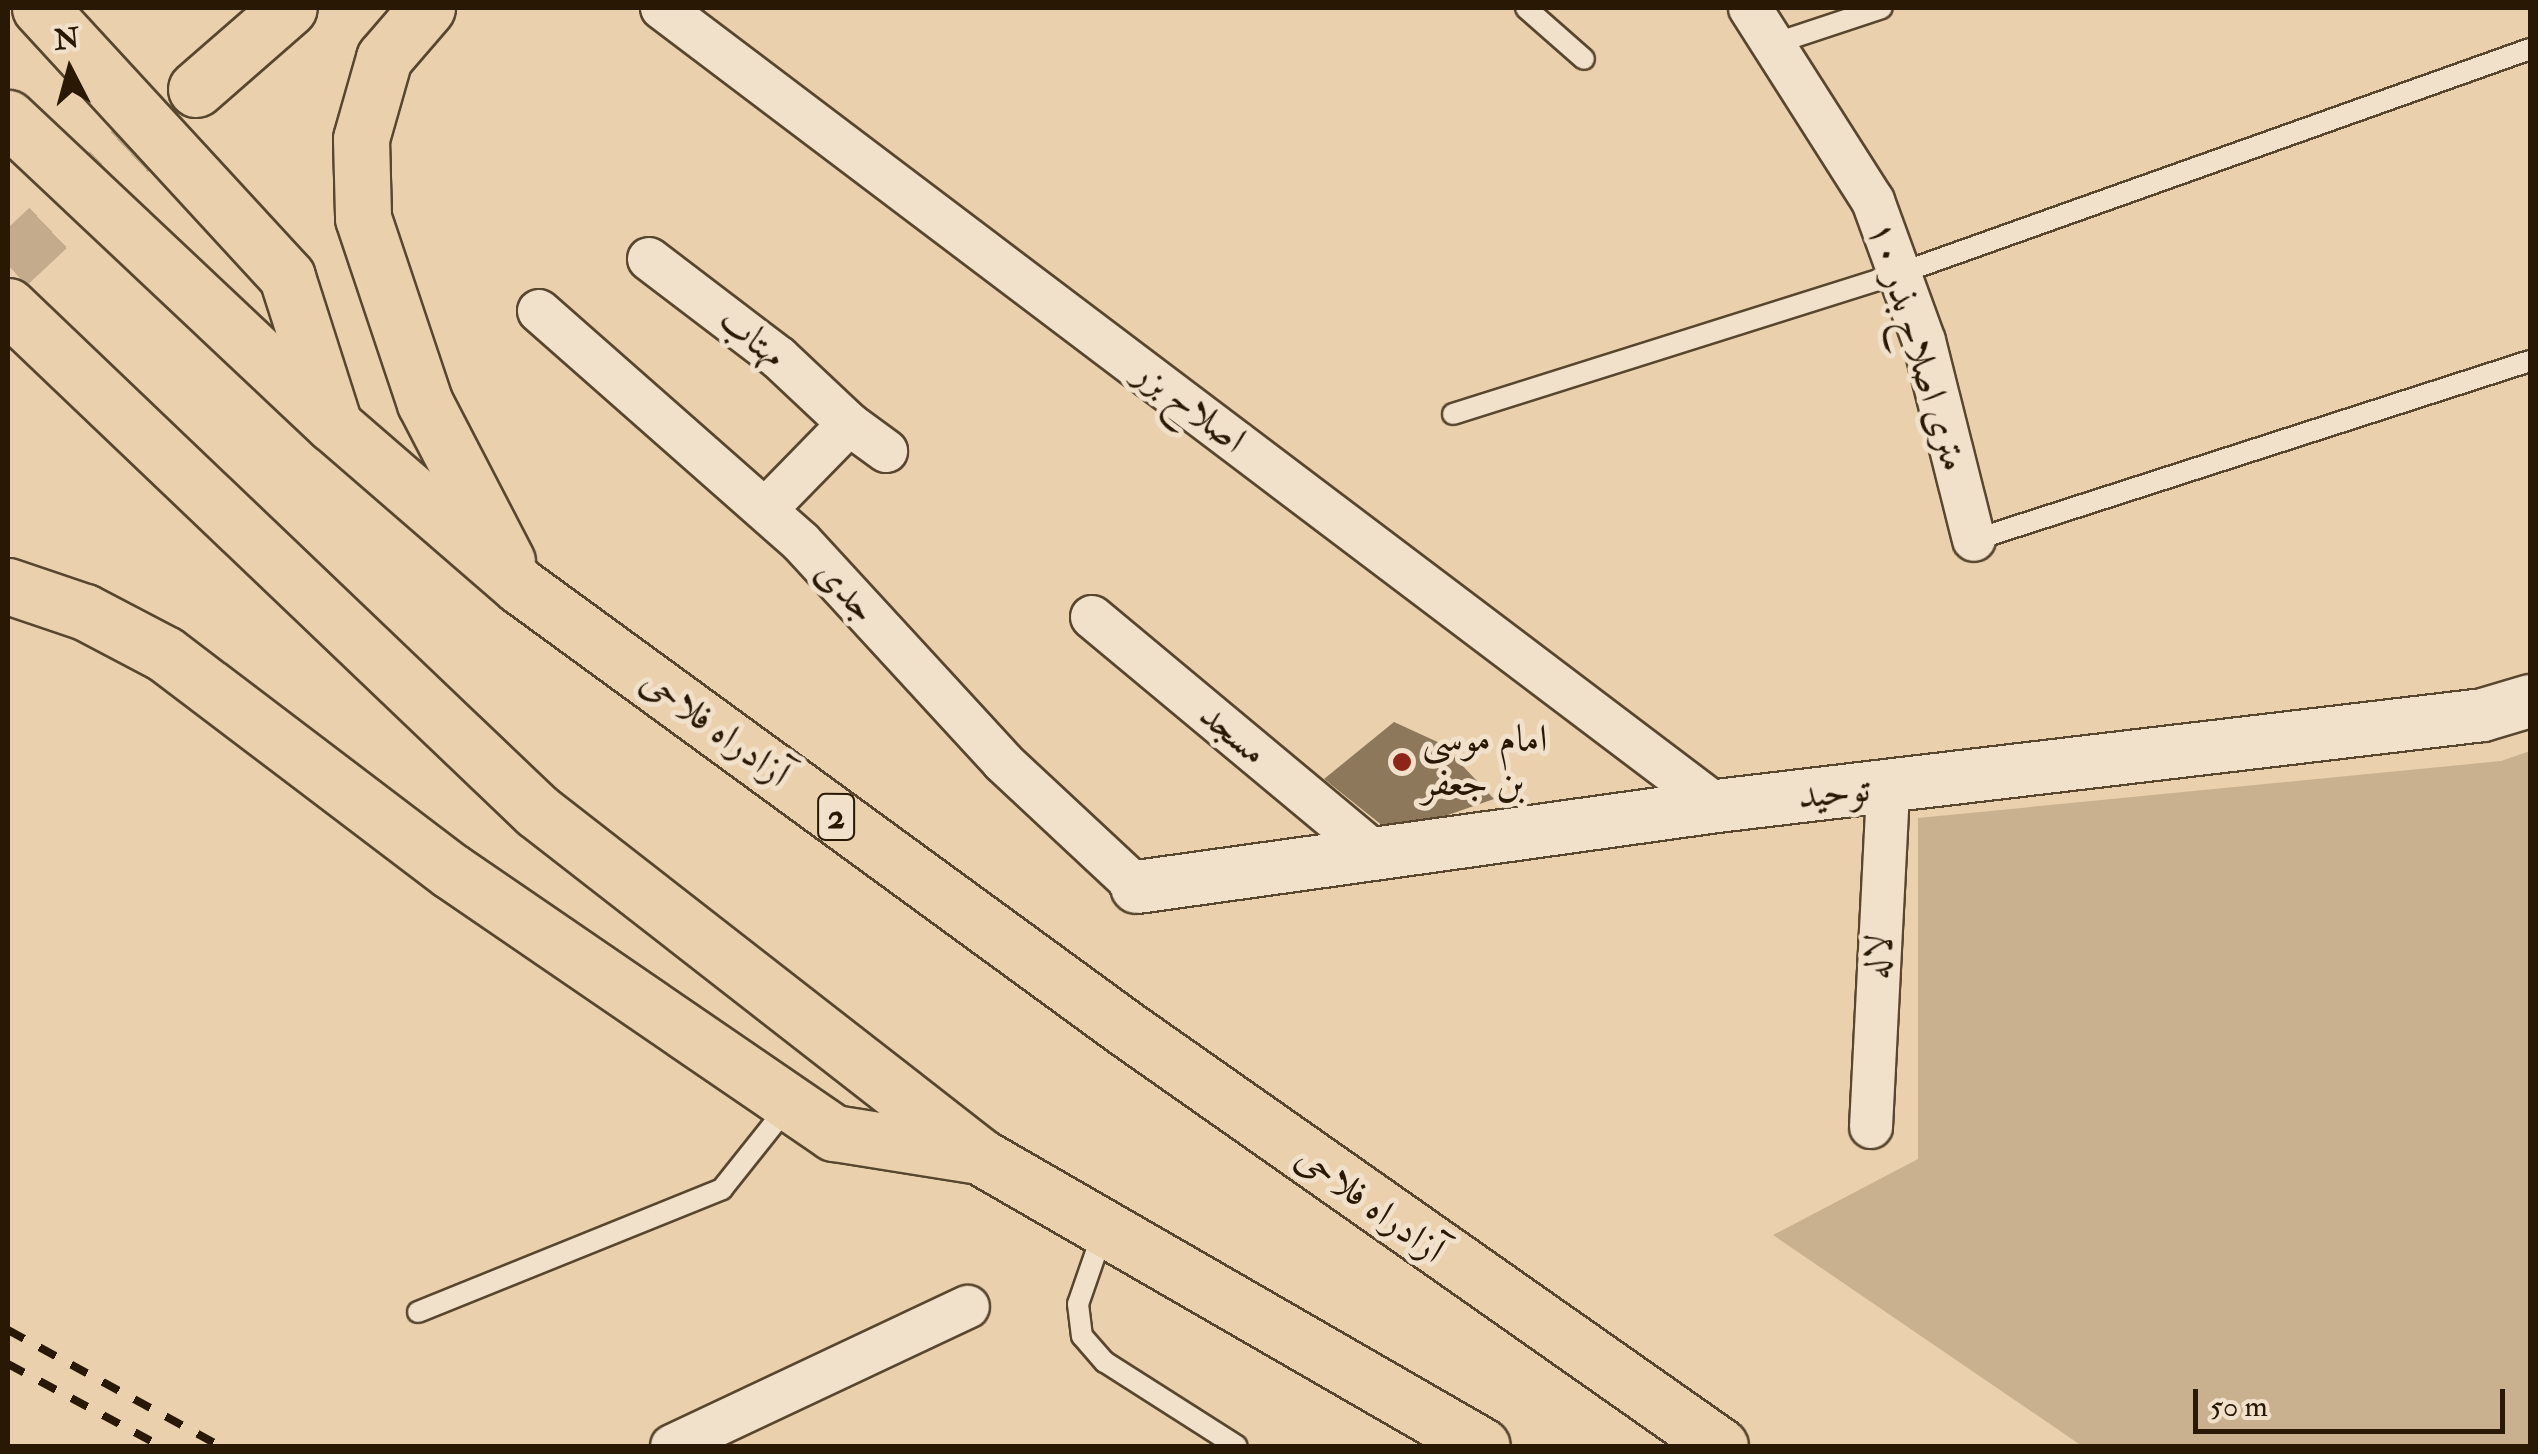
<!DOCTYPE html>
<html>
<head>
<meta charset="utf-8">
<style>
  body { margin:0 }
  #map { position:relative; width:2538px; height:1454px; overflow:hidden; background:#ead0ad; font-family:"IM FELL Double Pica",Amiri,serif }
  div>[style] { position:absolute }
  .green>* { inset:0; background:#c9b190 }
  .building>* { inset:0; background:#8d785c }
  .primary-tunnel>* { height:55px; margin-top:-27.5px; transform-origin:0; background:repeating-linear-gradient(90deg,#c3ab8b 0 55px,transparent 0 83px) }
  .roads { filter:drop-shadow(2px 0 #58462e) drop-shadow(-2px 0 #58462e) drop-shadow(0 2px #58462e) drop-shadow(0 -2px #58462e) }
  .service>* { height:20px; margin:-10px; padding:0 10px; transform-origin:10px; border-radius:10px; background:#f1e0ca }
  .minor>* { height:42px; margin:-21px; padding:0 21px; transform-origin:21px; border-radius:21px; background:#f1e0ca }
  .tertiary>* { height:52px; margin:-26px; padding:0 26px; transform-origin:26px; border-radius:26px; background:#f1e0ca }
  .primary>* { height:55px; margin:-27.5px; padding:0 27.5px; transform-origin:27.5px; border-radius:27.5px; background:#ead0ad }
  .motorway>* { height:55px; margin:-27.5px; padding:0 27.5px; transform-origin:27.5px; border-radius:27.5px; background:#ead0ad }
  .rail>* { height:8px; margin-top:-4px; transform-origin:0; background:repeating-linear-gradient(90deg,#281804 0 18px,transparent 0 36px) }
  .dots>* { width:28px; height:28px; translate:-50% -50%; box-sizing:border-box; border:5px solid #f1e0ca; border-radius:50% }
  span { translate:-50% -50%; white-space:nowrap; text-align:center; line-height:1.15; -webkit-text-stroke:10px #f1e0ca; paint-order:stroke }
  .shield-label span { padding:2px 8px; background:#f1e0ca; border:2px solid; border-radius:8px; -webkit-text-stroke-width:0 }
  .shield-label { font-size:35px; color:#281804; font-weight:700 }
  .street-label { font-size:38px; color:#281804 }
  .poi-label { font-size:38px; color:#281804 }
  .left { translate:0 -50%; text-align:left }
  .frame { position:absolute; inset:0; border:10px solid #281804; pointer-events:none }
  .north { position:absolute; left:20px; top:20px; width:100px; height:100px; -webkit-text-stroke:8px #f1e0ca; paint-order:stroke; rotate:354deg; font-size:28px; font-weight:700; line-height:40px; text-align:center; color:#281804 }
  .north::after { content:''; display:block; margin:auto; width:35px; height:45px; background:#281804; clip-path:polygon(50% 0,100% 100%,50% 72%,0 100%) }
  .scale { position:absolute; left:2193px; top:1389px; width:312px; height:45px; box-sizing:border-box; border:5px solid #281804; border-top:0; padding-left:12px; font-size:30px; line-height:35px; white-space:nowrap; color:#281804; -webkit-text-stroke:8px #f1e0ca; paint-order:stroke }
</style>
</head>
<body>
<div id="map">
  <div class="green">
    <i style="clip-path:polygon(2530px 751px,2530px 1446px,2082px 1446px,1773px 1235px,1918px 1159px,1918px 818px,2501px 761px)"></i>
  </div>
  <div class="building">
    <i style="clip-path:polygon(1394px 722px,1442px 744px,1494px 799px,1393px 834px,1324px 779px)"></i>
  </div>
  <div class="primary-tunnel">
    <i style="left:8px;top:265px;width:258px;rotate:-43.1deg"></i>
  </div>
  <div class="roads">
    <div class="service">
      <i style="left:1526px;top:8px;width:77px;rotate:41.3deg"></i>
      <i style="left:1779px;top:42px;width:108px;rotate:-18.3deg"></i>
      <i style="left:1453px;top:414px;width:463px;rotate:-17.5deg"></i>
      <i style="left:1895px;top:275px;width:674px;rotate:-19.59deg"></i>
      <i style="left:1974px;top:540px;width:584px;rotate:-17.85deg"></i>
      <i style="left:1103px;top:1232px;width:76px;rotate:109.1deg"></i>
      <i style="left:1078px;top:1304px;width:32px;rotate:83deg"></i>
      <i style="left:1082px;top:1336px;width:35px;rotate:49deg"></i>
      <i style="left:1105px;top:1362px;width:156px;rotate:32.5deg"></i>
      <i style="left:418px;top:1312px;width:328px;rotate:-22deg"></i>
      <i style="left:722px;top:1189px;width:106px;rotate:-51.5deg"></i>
    </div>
    <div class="minor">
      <i style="left:662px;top:8px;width:1323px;rotate:37.1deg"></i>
      <i style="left:1750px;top:8px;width:229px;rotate:57.5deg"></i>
      <i style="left:1873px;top:201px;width:149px;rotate:70deg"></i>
      <i style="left:1924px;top:341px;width:205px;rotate:75.9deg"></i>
      <i style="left:649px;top:259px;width:163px;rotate:37.3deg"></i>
      <i style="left:779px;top:358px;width:96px;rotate:43.3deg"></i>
      <i style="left:849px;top:424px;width:119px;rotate:134.3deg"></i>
      <i style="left:539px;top:311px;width:349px;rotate:41.4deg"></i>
      <i style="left:801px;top:542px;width:299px;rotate:47.4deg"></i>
      <i style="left:1003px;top:762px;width:183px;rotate:43deg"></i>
      <i style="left:849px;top:424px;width:46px;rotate:36.1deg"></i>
      <i style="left:1092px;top:617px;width:366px;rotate:39.8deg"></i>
      <i style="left:1871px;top:1127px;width:340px;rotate:-87.1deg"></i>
      <i style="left:672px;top:1446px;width:327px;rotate:-25.2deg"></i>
    </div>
    <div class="tertiary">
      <i style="left:1137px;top:887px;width:586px;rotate:-7.95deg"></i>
      <i style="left:1717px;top:806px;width:771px;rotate:-6.77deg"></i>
      <i style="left:2483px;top:715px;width:49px;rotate:-16.6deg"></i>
    </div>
    <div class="primary">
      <i style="left:196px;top:89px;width:123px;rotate:-41.1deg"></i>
    </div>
    <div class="motorway">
      <i style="left:40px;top:8px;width:365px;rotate:47.4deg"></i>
      <i style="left:287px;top:277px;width:151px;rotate:72.3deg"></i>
      <i style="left:427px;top:8px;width:66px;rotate:130.7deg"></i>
      <i style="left:384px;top:58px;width:84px;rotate:105.9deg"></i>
      <i style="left:361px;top:139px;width:79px;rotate:88.5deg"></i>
      <i style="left:363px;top:218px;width:195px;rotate:71.5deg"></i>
      <i style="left:425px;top:403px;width:178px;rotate:62.6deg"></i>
      <i style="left:8px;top:118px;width:446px;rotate:43.3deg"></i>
      <i style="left:333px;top:424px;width:247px;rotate:40.9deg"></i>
      <i style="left:520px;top:586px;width:749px;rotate:36.15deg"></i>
      <i style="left:1125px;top:1028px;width:727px;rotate:35.09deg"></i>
      <i style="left:8px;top:306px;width:731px;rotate:43.67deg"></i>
      <i style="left:537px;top:811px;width:563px;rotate:37.93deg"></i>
      <i style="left:981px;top:1157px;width:578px;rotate:29.98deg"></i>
      <i style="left:8px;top:586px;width:81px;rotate:18.7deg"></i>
      <i style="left:85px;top:612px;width:90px;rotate:27.7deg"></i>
      <i style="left:165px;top:654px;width:359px;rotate:37.2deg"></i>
      <i style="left:451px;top:871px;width:464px;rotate:34.4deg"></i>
      <i style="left:834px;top:1133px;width:147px;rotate:9deg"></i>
    </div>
  </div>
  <div class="rail">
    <i style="left:8px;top:1330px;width:242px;rotate:28.7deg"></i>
    <i style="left:8px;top:1364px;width:173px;rotate:28.3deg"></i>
  </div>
  <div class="dots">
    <i style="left:1402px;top:762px;background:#8f2418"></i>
  </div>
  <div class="shield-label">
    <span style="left:836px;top:817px">2</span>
  </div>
  <div class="street-label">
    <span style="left:752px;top:338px;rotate:38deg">مهتاب</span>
    <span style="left:1917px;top:346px;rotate:73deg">۱۰ متری اصلاح بذر</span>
    <span style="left:1190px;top:407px;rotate:37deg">اصلاح بزر</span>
    <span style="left:846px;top:591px;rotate:47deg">جدی</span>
    <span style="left:715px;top:728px;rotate:36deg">آزادراه فلاحی</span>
    <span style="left:1233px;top:734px;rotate:40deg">مسجد</span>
    <span style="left:1834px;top:793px;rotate:-6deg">توحید</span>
    <span style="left:1879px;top:957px;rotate:-87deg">لاله</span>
    <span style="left:1370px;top:1204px;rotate:36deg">آزادراه فلاحی</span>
  </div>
  <div class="poi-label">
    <span class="left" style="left:1422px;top:762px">امام موسی<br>بن جعفر</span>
  </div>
  <div class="frame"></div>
  <div class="north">N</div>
  <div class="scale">50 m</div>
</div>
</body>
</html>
